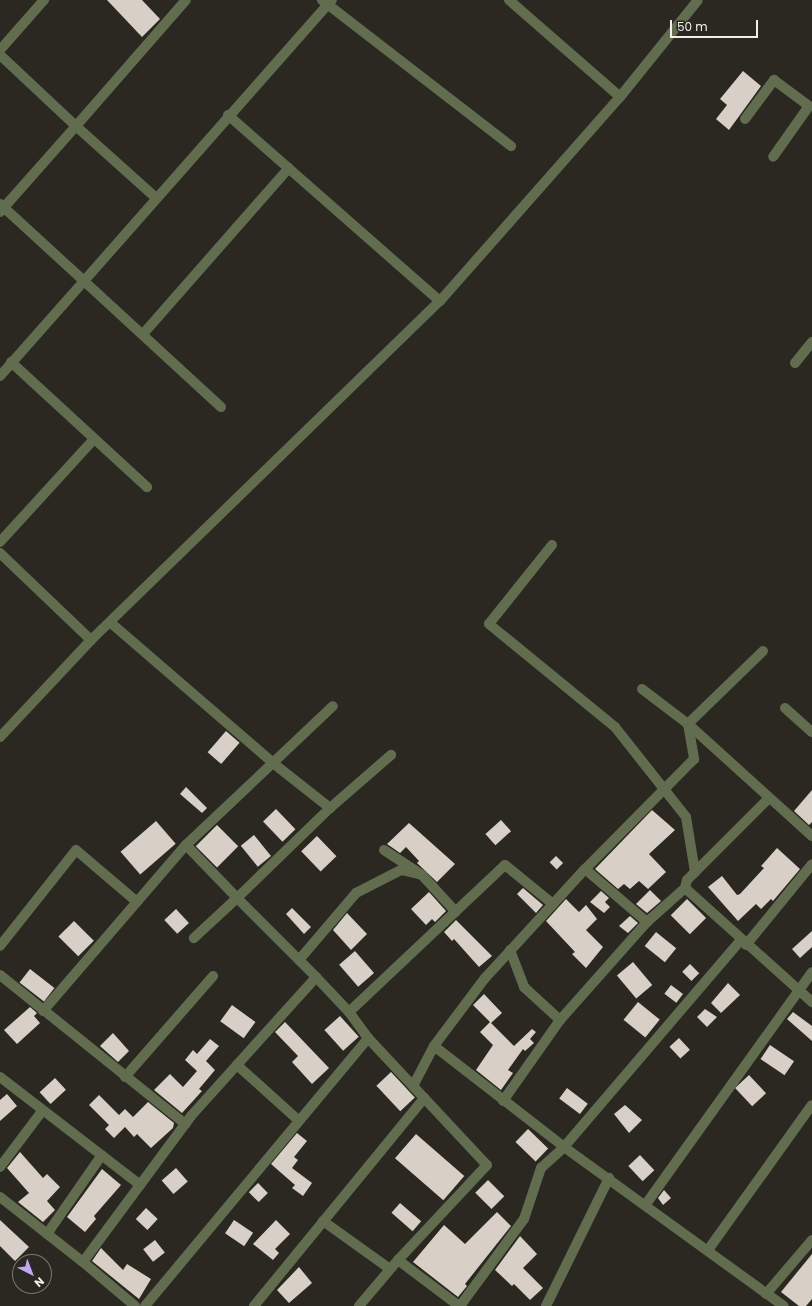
<!DOCTYPE html>
<html>
<head>
<meta charset="utf-8">
<style>
  body { margin:0 }
  #map { position:relative; width:812px; height:1306px; overflow:hidden; background:#2b2821; font-family:Poppins,sans-serif }
  div>[style] { position:absolute }
  .building>* { inset:0; background:#d8cfc7; transform-origin:0 0 }
  .minor>* { height:10px; margin:-5px; padding:0 5px; transform-origin:5px; border-radius:5px; background:#626d4f }
  span { translate:-50% -50%; white-space:nowrap; text-align:center; line-height:1.15; -webkit-text-stroke:4px #2b2821; paint-order:stroke }
  .north { position:absolute; left:12px; top:1254px; width:40px; height:40px; box-sizing:border-box; background:#2b2821; border:1px solid #7a7871; border-radius:50%; rotate:138deg; font-size:11px; font-weight:700; line-height:16px; text-align:center; color:#f0efe9 }
  .north::after { content:''; display:block; margin:auto; width:14px; height:18px; background:#c3a7f2; clip-path:polygon(50% 0,100% 100%,50% 72%,0 100%) }
  .scale { position:absolute; left:670px; top:20px; width:88px; height:18px; box-sizing:border-box; border:2px solid #f0efe9; border-top:0; padding-left:5px; font-size:12px; line-height:14px; white-space:nowrap; color:#f0efe9; -webkit-text-stroke:3px #2b2821; paint-order:stroke }
</style>
</head>
<body>
<div id="map">
  <div class="building">
    <i style="clip-path:polygon(107px 0,142px 0,160px 19px,142px 37px)"></i>
    <i style="clip-path:polygon(743px 71px,761px 86px,729px 130px,716px 119px,727px 105px,720px 99px)"></i>
    <i style="left:226px;top:731px;width:18px;height:28px;rotate:41deg"></i>
    <i style="clip-path:polygon(186px 787px,207px 808px,202px 813px,180px 794px)"></i>
    <i style="clip-path:polygon(812px 790px,812px 822px,809px 825px,794px 811px)"></i>
    <i style="left:276px;top:809px;width:28px;height:18px;rotate:46deg"></i>
    <i style="clip-path:polygon(652px 810px,675px 830px,649px 854px,666px 872px,648px 889px,639px 881px,630px 889px,624px 884px,618px 889px,595px 869px)"></i>
    <i style="left:501px;top:820px;width:15px;height:21px;rotate:48deg"></i>
    <i style="left:156px;top:821px;width:30px;height:47px;rotate:49deg"></i>
    <i style="clip-path:polygon(409px 823px,455px 864px,437px 882px,417px 863px,419px 861px,406px 847px,400px 853px,387px 844px)"></i>
    <i style="left:217px;top:825px;width:30px;height:30px;rotate:45deg"></i>
    <i style="left:254px;top:835px;width:27px;height:17px;rotate:51deg"></i>
    <i style="left:317px;top:836px;width:28px;height:22px;rotate:46deg"></i>
    <i style="clip-path:polygon(777px 848px,800px 869px,773px 901px,771px 899px,761px 909px,756px 904px,738px 921px,708px 887px,722px 876px,737px 895px,740px 894px,764px 868px,761px 866px)"></i>
    <i style="left:556px;top:856px;width:10px;height:9px;rotate:45deg"></i>
    <i style="clip-path:polygon(523px 888px,543px 905px,536px 913px,517px 894px)"></i>
    <i style="clip-path:polygon(650px 890px,661px 901px,647px 913px,636px 904px)"></i>
    <i style="clip-path:polygon(601px 891px,609px 898px,605px 902px,610px 907px,604px 913px,590px 902px)"></i>
    <i style="clip-path:polygon(429px 892px,446px 911px,435px 922px,432px 919px,426px 925px,411px 909px)"></i>
    <i style="clip-path:polygon(566px 899px,579px 912px,586px 905px,597px 919px,586px 930px,603px 947px,586px 968px,572px 954px,575px 952px,546px 921px)"></i>
    <i style="left:687px;top:899px;width:27px;height:23px;rotate:45deg"></i>
    <i style="clip-path:polygon(292px 908px,311px 927px,304px 934px,286px 914px)"></i>
    <i style="left:176px;top:909px;width:19px;height:16px;rotate:47deg"></i>
    <i style="clip-path:polygon(347px 913px,367px 934px,351px 950px,333px 930px)"></i>
    <i style="clip-path:polygon(630px 916px,638px 923px,628px 933px,619px 926px)"></i>
    <i style="clip-path:polygon(456px 920px,492px 956px,479px 967px,454px 939px,452px 941px,444px 932px)"></i>
    <i style="left:74px;top:921px;width:28px;height:22px;rotate:45deg"></i>
    <i style="clip-path:polygon(812px 931px,812px 947px,800px 958px,792px 949px)"></i>
    <i style="left:656px;top:932px;width:26px;height:18px;rotate:39deg"></i>
    <i style="left:355px;top:951px;width:29px;height:21px;rotate:49deg"></i>
    <i style="left:633px;top:962px;width:30px;height:21px;rotate:50deg"></i>
    <i style="left:690px;top:964px;width:13px;height:11px;rotate:45deg"></i>
    <i style="left:30px;top:969px;width:31px;height:17px;rotate:38deg"></i>
    <i style="clip-path:polygon(728px 983px,740px 995px,721px 1013px,711px 1003px)"></i>
    <i style="left:671px;top:985px;width:15px;height:11px;rotate:37deg"></i>
    <i style="clip-path:polygon(484px 994px,502px 1013px,491px 1023px,514px 1046px,532px 1029px,536px 1032px,530px 1039px,534px 1043px,525px 1051px,523px 1049px,508px 1070px,513px 1073px,501px 1090px,476px 1070px,493px 1045px,480px 1032px,490px 1022px,473px 1005px)"></i>
    <i style="left:638px;top:1002px;width:28px;height:23px;rotate:39deg"></i>
    <i style="left:232px;top:1005px;width:29px;height:20px;rotate:36deg"></i>
    <i style="clip-path:polygon(30px 1007px,37px 1013px,34px 1016px,40px 1023px,17px 1044px,4px 1030px)"></i>
    <i style="clip-path:polygon(705px 1009px,717px 1017px,707px 1027px,697px 1017px)"></i>
    <i style="clip-path:polygon(793px 1012px,812px 1026px,812px 1041px,787px 1019px)"></i>
    <i style="left:340px;top:1016px;width:28px;height:21px;rotate:48deg"></i>
    <i style="clip-path:polygon(285px 1022px,329px 1068px,312px 1084px,292px 1062px,298px 1056px,275px 1032px)"></i>
    <i style="clip-path:polygon(113px 1033px,129px 1051px,118px 1062px,100px 1046px)"></i>
    <i style="left:679px;top:1038px;width:16px;height:13px;rotate:47deg"></i>
    <i style="clip-path:polygon(210px 1039px,219px 1046px,206px 1061px,215px 1070px,199px 1089px,202px 1091px,182px 1113px,154px 1090px,170px 1074px,183px 1087px,197px 1071px,185px 1060px,193px 1050px,197px 1054px)"></i>
    <i style="left:770px;top:1045px;width:29px;height:17px;rotate:34deg"></i>
    <i style="left:391px;top:1072px;width:35px;height:20px;rotate:47deg"></i>
    <i style="left:749px;top:1075px;width:25px;height:19px;rotate:47deg"></i>
    <i style="left:55px;top:1078px;width:16px;height:21px;rotate:47deg"></i>
    <i style="left:567px;top:1088px;width:26px;height:13px;rotate:37deg"></i>
    <i style="clip-path:polygon(7px 1094px,17px 1106px,0 1121px,0 1100px)"></i>
    <i style="clip-path:polygon(99px 1095px,119px 1115px,125px 1109px,133px 1117px,148px 1102px,174px 1123px,173px 1128px,151px 1148px,137px 1134px,134px 1137px,125px 1127px,114px 1138px,105px 1129px,109px 1125px,89px 1105px)"></i>
    <i style="clip-path:polygon(625px 1105px,642px 1120px,629px 1133px,614px 1114px)"></i>
    <i style="left:528px;top:1129px;width:28px;height:18px;rotate:44deg"></i>
    <i style="clip-path:polygon(297px 1133px,307px 1141px,294px 1157px,298px 1160px,292px 1168px,312px 1183px,303px 1196px,292px 1188px,295px 1185px,271px 1164px)"></i>
    <i style="left:416px;top:1134px;width:64px;height:32px;rotate:41deg"></i>
    <i style="clip-path:polygon(20px 1152px,43px 1178px,47px 1174px,60px 1187px,47px 1201px,55px 1210px,43px 1222px,18px 1202px,29px 1193px,7px 1168px)"></i>
    <i style="left:640px;top:1155px;width:21px;height:16px;rotate:47deg"></i>
    <i style="left:176px;top:1168px;width:18px;height:19px;rotate:49deg"></i>
    <i style="clip-path:polygon(102px 1169px,121px 1185px,94px 1216px,96px 1219px,85px 1232px,67px 1217px)"></i>
    <i style="left:488px;top:1180px;width:23px;height:18px;rotate:45deg"></i>
    <i style="left:258px;top:1183px;width:14px;height:13px;rotate:45deg"></i>
    <i style="clip-path:polygon(664px 1190px,671px 1198px,663px 1205px,658px 1198px)"></i>
    <i style="left:400px;top:1203px;width:28px;height:13px;rotate:41deg"></i>
    <i style="left:146px;top:1208px;width:16px;height:15px;rotate:43deg"></i>
    <i style="clip-path:polygon(497px 1212px,511px 1226px,465px 1284px,467px 1286px,458px 1297px,413px 1262px,444px 1225px,465px 1244px)"></i>
    <i style="clip-path:polygon(0 1220px,29px 1247px,15px 1261px,0 1246px)"></i>
    <i style="left:234px;top:1220px;width:23px;height:16px;rotate:34deg"></i>
    <i style="clip-path:polygon(276px 1220px,290px 1234px,275px 1249px,279px 1253px,273px 1260px,253px 1244px)"></i>
    <i style="clip-path:polygon(520px 1236px,537px 1254px,523px 1268px,543px 1288px,530px 1300px,514px 1284px,512px 1286px,495px 1270px)"></i>
    <i style="left:155px;top:1240px;width:16px;height:15px;rotate:52deg"></i>
    <i style="clip-path:polygon(101px 1248px,123px 1270px,127px 1264px,151px 1279px,139px 1299px,92px 1261px)"></i>
    <i style="clip-path:polygon(812px 1254px,812px 1299px,806px 1306px,799px 1306px,781px 1292px)"></i>
    <i style="clip-path:polygon(299px 1267px,312px 1283px,289px 1303px,277px 1290px)"></i>
  </div>
  <div class="minor">
    <i style="left:322px;top:0;width:239px;rotate:37.7deg"></i>
    <i style="left:509px;top:0;width:147px;rotate:41.1deg"></i>
    <i style="left:0;top:50px;width:67px;rotate:-48.7deg"></i>
    <i style="left:0;top:55px;width:104px;rotate:43.1deg"></i>
    <i style="left:76px;top:126px;width:115px;rotate:131.5deg"></i>
    <i style="left:228px;top:115px;width:282px;rotate:41.3deg"></i>
    <i style="left:745px;top:119px;width:49px;rotate:-53.4deg"></i>
    <i style="left:774px;top:80px;width:44px;rotate:36.6deg"></i>
    <i style="left:809px;top:106px;width:62px;rotate:125.2deg"></i>
    <i style="left:155px;top:197px;width:106px;rotate:-138.1deg"></i>
    <i style="left:76px;top:126px;width:167px;rotate:-48.9deg"></i>
    <i style="left:0;top:204px;width:114px;rotate:42.5deg"></i>
    <i style="left:84px;top:281px;width:127px;rotate:131.5deg"></i>
    <i style="left:143px;top:334px;width:221px;rotate:-48.7deg"></i>
    <i style="left:11px;top:362px;width:185px;rotate:42.6deg"></i>
    <i style="left:795px;top:363px;width:27px;rotate:-51deg"></i>
    <i style="left:221px;top:407px;width:186px;rotate:-137.4deg"></i>
    <i style="left:84px;top:281px;width:375px;rotate:-48.6deg"></i>
    <i style="left:0;top:542px;width:139px;rotate:-47.6deg"></i>
    <i style="left:552px;top:545px;width:101px;rotate:128.6deg"></i>
    <i style="left:489px;top:624px;width:163px;rotate:39.3deg"></i>
    <i style="left:615px;top:727px;width:115px;rotate:51.7deg"></i>
    <i style="left:686px;top:817px;width:56px;rotate:80.7deg"></i>
    <i style="left:0;top:553px;width:126px;rotate:43.7deg"></i>
    <i style="left:111px;top:623px;width:214px;rotate:40.8deg"></i>
    <i style="left:273px;top:763px;width:73px;rotate:38.3deg"></i>
    <i style="left:763px;top:651px;width:105px;rotate:135.8deg"></i>
    <i style="left:688px;top:724px;width:167px;rotate:42.1deg"></i>
    <i style="left:642px;top:689px;width:58px;rotate:37.3deg"></i>
    <i style="left:688px;top:724px;width:36px;rotate:80deg"></i>
    <i style="left:694px;top:759px;width:155px;rotate:134.7deg"></i>
    <i style="left:585px;top:869px;width:148px;rotate:132.5deg"></i>
    <i style="left:485px;top:978px;width:85px;rotate:126.9deg"></i>
    <i style="left:434px;top:1046px;width:165px;rotate:37.8deg"></i>
    <i style="left:564px;top:1147px;width:271px;rotate:35.9deg"></i>
    <i style="left:785px;top:708px;width:36px;rotate:42deg"></i>
    <i style="left:0;top:737px;width:133px;rotate:-46.8deg"></i>
    <i style="left:91px;top:640px;width:487px;rotate:-44.2deg"></i>
    <i style="left:440px;top:301px;width:272px;rotate:-48.6deg"></i>
    <i style="left:620px;top:97px;width:124px;rotate:-51.2deg"></i>
    <i style="left:186px;top:845px;width:74px;rotate:46.1deg"></i>
    <i style="left:237px;top:898px;width:129px;rotate:-44.1deg"></i>
    <i style="left:330px;top:808px;width:81px;rotate:-41deg"></i>
    <i style="left:384px;top:850px;width:45px;rotate:33.3deg"></i>
    <i style="left:422px;top:875px;width:50px;rotate:47.4deg"></i>
    <i style="left:585px;top:869px;width:82px;rotate:40.5deg"></i>
    <i style="left:685px;top:888px;width:171px;rotate:41.9deg"></i>
    <i style="left:746px;top:945px;width:104px;rotate:-50.8deg"></i>
    <i style="left:0;top:946px;width:122px;rotate:-51.6deg"></i>
    <i style="left:76px;top:850px;width:80px;rotate:40.4deg"></i>
    <i style="left:510px;top:950px;width:40px;rotate:69deg"></i>
    <i style="left:524px;top:987px;width:49px;rotate:42.5deg"></i>
    <i style="left:299px;top:960px;width:88px;rotate:-49.6deg"></i>
    <i style="left:356px;top:893px;width:51px;rotate:-27.1deg"></i>
    <i style="left:401px;top:870px;width:22px;rotate:13deg"></i>
    <i style="left:0;top:975px;width:238px;rotate:38.8deg"></i>
    <i style="left:43px;top:1011px;width:219px;rotate:-49.3deg"></i>
    <i style="left:186px;top:845px;width:202px;rotate:-43.4deg"></i>
    <i style="left:349px;top:1012px;width:214px;rotate:-43.3deg"></i>
    <i style="left:505px;top:865px;width:62px;rotate:39.1deg"></i>
    <i style="left:368px;top:1038px;width:174px;rotate:46.9deg"></i>
    <i style="left:487px;top:1165px;width:130px;rotate:133.1deg"></i>
    <i style="left:237px;top:1065px;width:82px;rotate:42deg"></i>
    <i style="left:0;top:1077px;width:177px;rotate:37.6deg"></i>
    <i style="left:125px;top:1077px;width:134px;rotate:-48.9deg"></i>
    <i style="left:413px;top:1086px;width:45px;rotate:-62.3deg"></i>
    <i style="left:503px;top:1101px;width:99px;rotate:-54.9deg"></i>
    <i style="left:560px;top:1020px;width:131px;rotate:-48.4deg"></i>
    <i style="left:647px;top:922px;width:51px;rotate:-41.8deg"></i>
    <i style="left:685px;top:888px;width:8px;rotate:-76deg"></i>
    <i style="left:687px;top:880px;width:116px;rotate:-45deg"></i>
    <i style="left:0;top:1167px;width:71px;rotate:-53deg"></i>
    <i style="left:0;top:1197px;width:105px;rotate:38.1deg"></i>
    <i style="left:83px;top:1262px;width:182px;rotate:-53.5deg"></i>
    <i style="left:191px;top:1116px;width:187px;rotate:-48deg"></i>
    <i style="left:646px;top:1204px;width:285px;rotate:-54.4deg"></i>
    <i style="left:323px;top:1221px;width:82px;rotate:35.6deg"></i>
    <i style="left:47px;top:1234px;width:96px;rotate:-55.2deg"></i>
    <i style="left:708px;top:1250px;width:178px;rotate:-54.4deg"></i>
    <i style="left:83px;top:1262px;width:68px;rotate:40.2deg"></i>
    <i style="left:766px;top:1294px;width:71px;rotate:-49.6deg"></i>
    <i style="left:145px;top:1306px;width:349px;rotate:-50.2deg"></i>
    <i style="left:368px;top:1038px;width:32px;rotate:-126deg"></i>
    <i style="left:349px;top:1012px;width:48px;rotate:-133.3deg"></i>
    <i style="left:316px;top:977px;width:112px;rotate:-135deg"></i>
    <i style="left:237px;top:898px;width:59px;rotate:137.1deg"></i>
    <i style="left:254px;top:1306px;width:269px;rotate:-50.7deg"></i>
    <i style="left:359px;top:1306px;width:60px;rotate:-49.7deg"></i>
    <i style="left:398px;top:1260px;width:76px;rotate:37deg"></i>
    <i style="left:460px;top:1306px;width:108px;rotate:-53.7deg"></i>
    <i style="left:524px;top:1219px;width:54px;rotate:-71.6deg"></i>
    <i style="left:541px;top:1168px;width:31px;rotate:-42deg"></i>
    <i style="left:564px;top:1147px;width:272px;rotate:-49.5deg"></i>
    <i style="left:546px;top:1306px;width:143px;rotate:-63.8deg"></i>
  </div>
  <div class="north">N</div>
  <div class="scale">50 m</div>
</div>
</body>
</html>
